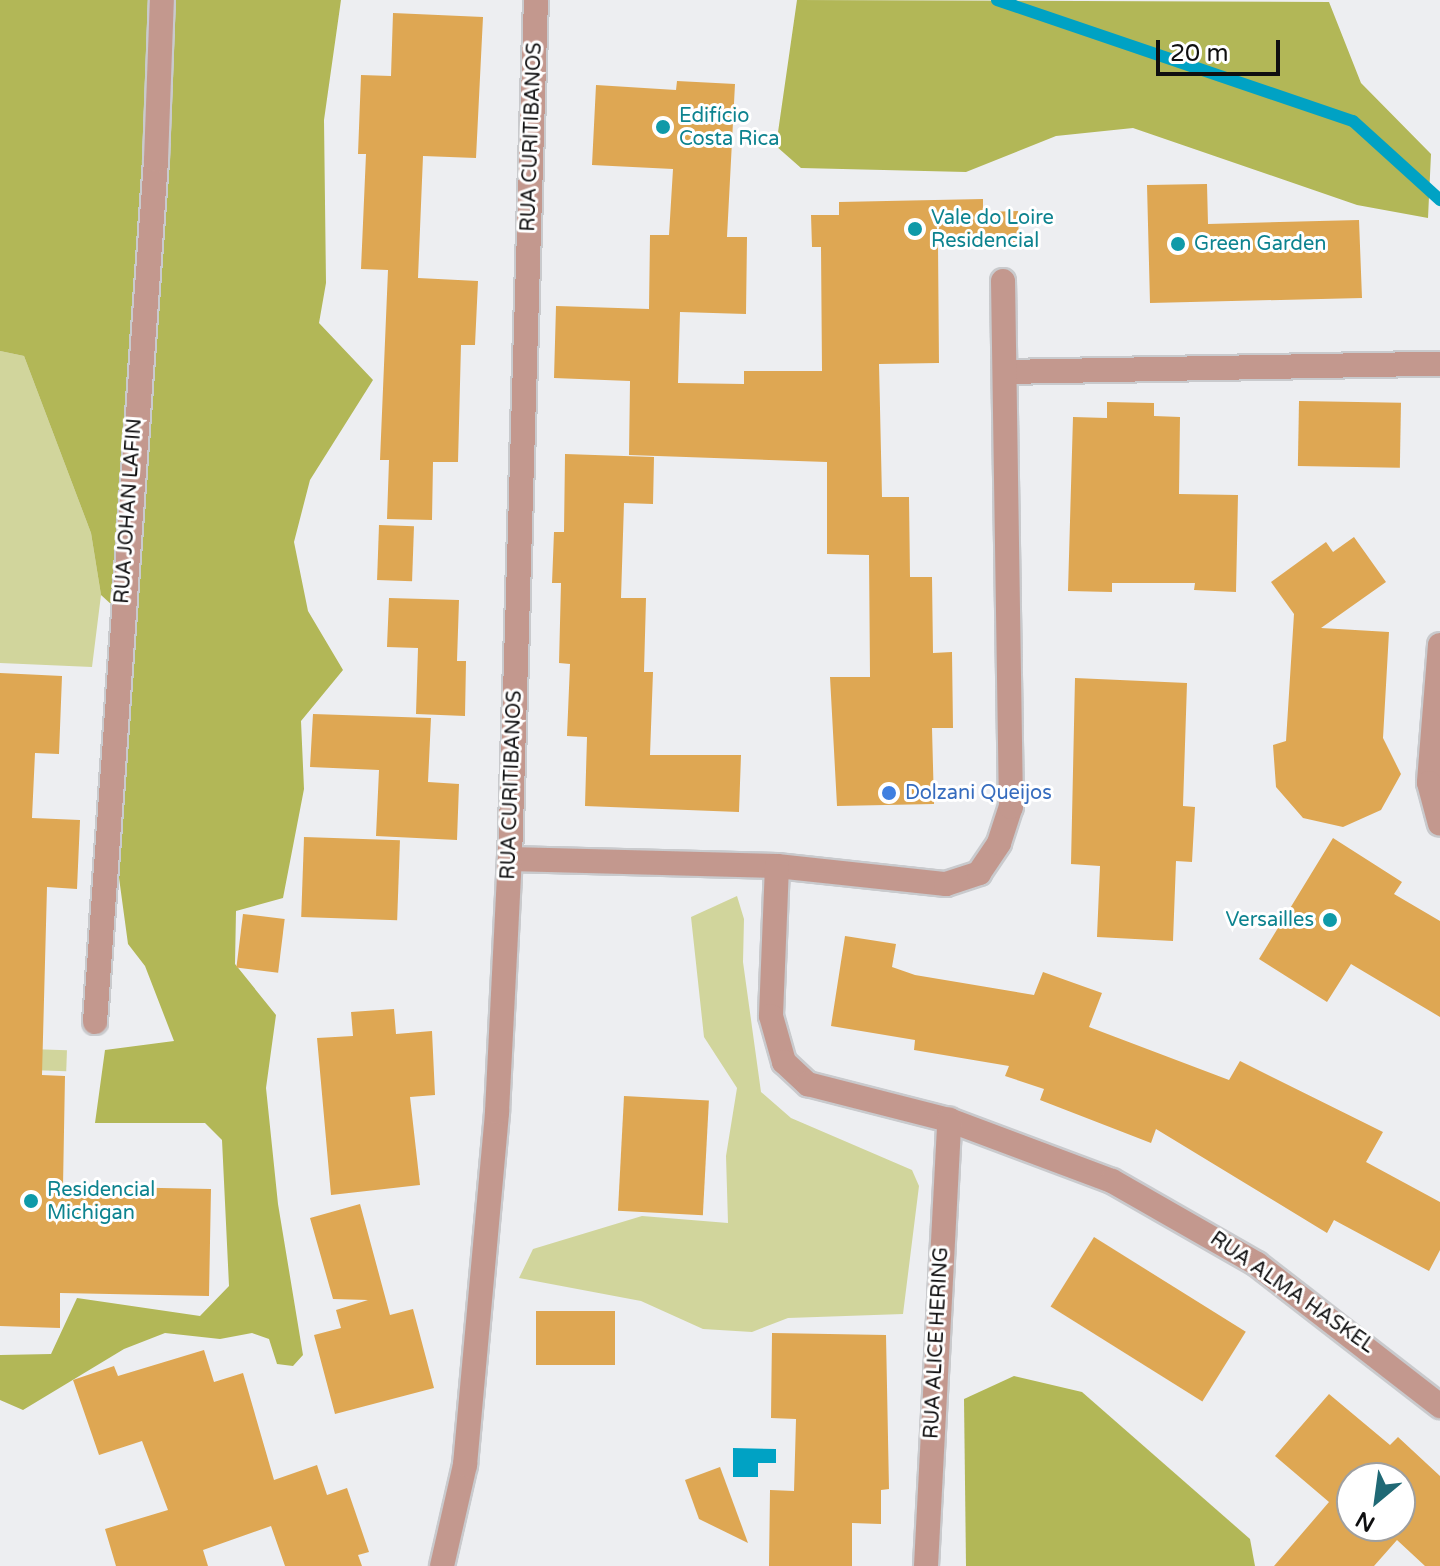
<!DOCTYPE html>
<html>
<head>
<meta charset="utf-8">
<style>
  body { margin:0 }
  #map { position:relative; width:1440px; height:1566px; overflow:hidden; background:#edeef1; font-family:"Varela Round",sans-serif }
  div>[style] { position:absolute }
  .green>* { inset:0; background:#d1d59c; transform-origin:0 0 }
  .forest>* { inset:0; background:#b2b757 }
  .water>* { inset:0; background:#00a2c4 }
  .stream>* { height:12px; margin:-6px; padding:0 6px; transform-origin:6px; border-radius:6px; background:#00a2c4 }
  .building>* { inset:0; background:#dea753; transform-origin:0 0 }
  .roads { filter:drop-shadow(2px 0 #c9cacd) drop-shadow(-2px 0 #c9cacd) drop-shadow(0 2px #c9cacd) drop-shadow(0 -2px #c9cacd) }
  .minor>* { height:24px; margin:-12px; padding:0 12px; transform-origin:12px; border-radius:12px; background:#c3988e }
  .dots>* { width:22px; height:22px; translate:-50% -50%; box-sizing:border-box; border:4px solid #fff; border-radius:50% }
  span { translate:-50% -50%; white-space:nowrap; text-align:center; line-height:1.15; -webkit-text-stroke:6px #fff; paint-order:stroke }
  .culture-label { font-size:20px; color:#0d838f }
  .left { translate:0 -50%; text-align:left }
  .right { translate:-100% -50%; text-align:right }
  .street-label { font-size:20px; color:#0f0f10 }
  .shop-label { font-size:20px; color:#366cbe }
  .north { position:absolute; left:1336px; top:1462px; width:80px; height:80px; box-sizing:border-box; background:#fff; border:2px solid #9f9f9f; border-radius:50%; rotate:209deg; font-size:22px; font-weight:700; line-height:32px; text-align:center; color:#0f0f10 }
  .north::after { content:''; display:block; margin:auto; width:28px; height:36px; background:#206975; clip-path:polygon(50% 0,100% 100%,50% 72%,0 100%) }
  .scale { position:absolute; left:1156px; top:40px; width:124px; height:36px; box-sizing:border-box; border:4px solid #0f0f10; border-top:0; padding-left:10px; font-size:24px; line-height:28px; white-space:nowrap; color:#0f0f10; -webkit-text-stroke:6px #fff; paint-order:stroke }
</style>
</head>
<body>
<div id="map">
  <div class="green">
    <i style="clip-path:polygon(0 351px,24px 356px,91px 533px,101px 595px,92px 667px,0 663px)"></i>
    <i style="clip-path:polygon(737px 896px,744px 919px,743px 962px,761px 1092px,791px 1118px,912px 1170px,919px 1186px,903px 1314px,788px 1318px,752px 1332px,703px 1329px,641px 1301px,519px 1278px,533px 1249px,642px 1216px,728px 1223px,726px 1156px,737px 1088px,704px 1037px,691px 917px)"></i>
    <i style="left:0;top:1048px;width:67px;height:21px;rotate:2deg"></i>
  </div>
  <div class="forest">
    <i style="clip-path:polygon(0 0,341px 0,324px 120px,326px 283px,319px 323px,373px 380px,310px 480px,294px 542px,308px 611px,343px 670px,301px 721px,304px 789px,283px 898px,236px 911px,235px 964px,276px 1015px,266px 1088px,278px 1204px,303px 1355px,293px 1366px,277px 1364px,269px 1339px,252px 1333px,220px 1339px,165px 1333px,124px 1349px,23px 1410px,0 1400px,0 1355px,51px 1354px,77px 1298px,200px 1316px,229px 1286px,222px 1140px,205px 1123px,95px 1123px,105px 1050px,174px 1041px,145px 966px,128px 944px,117px 863px,135px 626px,101px 595px,91px 533px,24px 356px,0 351px)"></i>
    <i style="clip-path:polygon(797px 0,1329px 2px,1361px 83px,1431px 154px,1428px 218px,1357px 205px,1133px 128px,1056px 136px,966px 172px,801px 168px,776px 146px)"></i>
    <i style="clip-path:polygon(1014px 1376px,1082px 1392px,1250px 1539px,1255px 1566px,966px 1566px,964px 1399px)"></i>
  </div>
  <div class="water">
    <i style="clip-path:polygon(733px 1448px,776px 1449px,776px 1463px,758px 1463px,758px 1477px,733px 1477px)"></i>
  </div>
  <div class="stream">
    <i style="left:997px;top:0;width:376px;rotate:18.8deg"></i>
    <i style="left:1353px;top:121px;width:118px;rotate:42.2deg"></i>
  </div>
  <div class="building">
    <i style="clip-path:polygon(393px 13px,483px 17px,476px 158px,423px 156px,418px 278px,478px 281px,475px 345px,461px 345px,458px 462px,433px 462px,432px 520px,387px 519px,389px 460px,380px 460px,388px 270px,361px 269px,366px 154px,358px 154px,361px 75px,391px 76px)"></i>
    <i style="clip-path:polygon(677px 81px,735px 84px,727px 237px,747px 237px,746px 314px,680px 312px,678px 383px,744px 384px,744px 371px,822px 371px,821px 247px,812px 247px,811px 215px,839px 215px,839px 202px,983px 199px,983px 212px,1018px 211px,1019px 243px,938px 244px,939px 363px,879px 364px,882px 497px,909px 497px,910px 577px,932px 577px,933px 653px,952px 652px,953px 728px,932px 728px,934px 804px,837px 806px,830px 677px,870px 677px,869px 555px,827px 554px,827px 462px,629px 455px,630px 381px,554px 378px,556px 306px,649px 309px,650px 235px,669px 235px,673px 169px,592px 165px,596px 85px,676px 90px)"></i>
    <i style="clip-path:polygon(1207px 184px,1208px 224px,1359px 220px,1362px 298px,1150px 303px,1147px 185px)"></i>
    <i style="left:1299px;top:401px;width:102px;height:65px;rotate:1deg"></i>
    <i style="clip-path:polygon(1107px 402px,1154px 403px,1154px 416px,1180px 417px,1179px 494px,1238px 495px,1236px 592px,1194px 590px,1195px 583px,1112px 583px,1112px 592px,1068px 591px,1073px 417px,1107px 418px)"></i>
    <i style="clip-path:polygon(565px 454px,654px 457px,653px 504px,624px 503px,621px 598px,646px 598px,644px 672px,653px 672px,650px 755px,741px 755px,739px 812px,585px 806px,587px 737px,567px 736px,570px 664px,559px 663px,561px 583px,552px 583px,554px 532px,564px 532px)"></i>
    <i style="left:379px;top:525px;width:35px;height:55px;rotate:2deg"></i>
    <i style="clip-path:polygon(1354px 537px,1386px 582px,1321px 628px,1389px 632px,1383px 738px,1401px 774px,1381px 810px,1343px 827px,1303px 818px,1276px 787px,1273px 745px,1286px 741px,1294px 614px,1271px 582px,1326px 542px,1333px 552px)"></i>
    <i style="clip-path:polygon(389px 598px,459px 600px,457px 661px,466px 661px,465px 716px,416px 714px,418px 648px,387px 647px)"></i>
    <i style="clip-path:polygon(0 673px,62px 676px,59px 754px,35px 753px,32px 818px,80px 820px,77px 889px,47px 887px,42px 1075px,65px 1076px,63px 1186px,211px 1189px,209px 1296px,60px 1293px,60px 1328px,0 1326px)"></i>
    <i style="clip-path:polygon(1075px 678px,1187px 683px,1183px 806px,1195px 807px,1192px 862px,1176px 861px,1173px 941px,1097px 937px,1100px 866px,1071px 864px)"></i>
    <i style="clip-path:polygon(313px 714px,431px 718px,428px 782px,459px 784px,457px 840px,376px 836px,379px 770px,310px 767px)"></i>
    <i style="left:304px;top:837px;width:96px;height:80px;rotate:2deg"></i>
    <i style="clip-path:polygon(1333px 838px,1402px 882px,1394px 894px,1440px 921px,1440px 1017px,1351px 964px,1327px 1002px,1259px 959px)"></i>
    <i style="left:243px;top:914px;width:42px;height:54px;rotate:7deg"></i>
    <i style="clip-path:polygon(845px 936px,896px 944px,892px 967px,915px 975px,1034px 995px,1043px 972px,1102px 993px,1089px 1027px,1229px 1080px,1240px 1061px,1383px 1132px,1366px 1162px,1440px 1202px,1440px 1250px,1429px 1271px,1334px 1220px,1327px 1233px,1156px 1129px,1151px 1143px,1040px 1100px,1044px 1089px,1005px 1076px,1009px 1066px,914px 1050px,915px 1040px,831px 1026px)"></i>
    <i style="clip-path:polygon(394px 1009px,396px 1034px,432px 1031px,435px 1095px,410px 1097px,420px 1185px,331px 1195px,317px 1038px,353px 1036px,351px 1012px)"></i>
    <i style="left:624px;top:1096px;width:85px;height:115px;rotate:3deg"></i>
    <i style="clip-path:polygon(360px 1204px,390px 1315px,413px 1309px,434px 1388px,335px 1414px,314px 1335px,341px 1328px,336px 1310px,368px 1300px,333px 1299px,310px 1218px)"></i>
    <i style="left:1094px;top:1237px;width:179px;height:82px;rotate:32deg"></i>
    <i style="left:536px;top:1311px;width:79px;height:54px"></i>
    <i style="clip-path:polygon(772px 1333px,886px 1335px,889px 1489px,881px 1490px,881px 1524px,852px 1523px,852px 1566px,769px 1566px,770px 1490px,794px 1491px,796px 1419px,771px 1418px)"></i>
    <i style="clip-path:polygon(204px 1350px,214px 1382px,243px 1373px,274px 1480px,317px 1465px,327px 1495px,347px 1488px,369px 1552px,358px 1555px,362px 1566px,285px 1566px,271px 1526px,203px 1550px,208px 1566px,116px 1566px,105px 1529px,168px 1510px,142px 1441px,99px 1455px,73px 1380px,114px 1366px,118px 1376px)"></i>
    <i style="clip-path:polygon(evenodd,1329px 1394px,1390px 1445px,1398px 1437px,1440px 1476px,1440px 1566px,1425px 1566px,1397px 1540px,1374px 1566px,1274px 1566px,1329px 1502px,1275px 1456px,1329px 1394px,1352px 1478px,1400px 1478px,1400px 1526px,1352px 1526px,1352px 1478px)"></i>
    <i style="clip-path:polygon(720px 1467px,748px 1543px,699px 1519px,685px 1480px)"></i>
  </div>
  <div class="roads">
    <div class="minor">
      <i style="left:1005px;top:372px;width:435px;rotate:-1.1deg"></i>
      <i style="left:1440px;top:645px;width:138px;rotate:94.6deg"></i>
      <i style="left:1429px;top:783px;width:42px;rotate:75deg"></i>
      <i style="left:510px;top:859px;width:267px;rotate:1.5deg"></i>
      <i style="left:777px;top:866px;width:170px;rotate:6.1deg"></i>
      <i style="left:946px;top:884px;width:35px;rotate:-18deg"></i>
      <i style="left:979px;top:873px;width:36px;rotate:-56deg"></i>
      <i style="left:999px;top:843px;width:38px;rotate:-72deg"></i>
      <i style="left:1011px;top:807px;width:526px;rotate:-90.87deg"></i>
      <i style="left:777px;top:866px;width:150px;rotate:92.3deg"></i>
      <i style="left:771px;top:1016px;width:48px;rotate:74.2deg"></i>
      <i style="left:784px;top:1062px;width:33px;rotate:43deg"></i>
      <i style="left:808px;top:1084px;width:146px;rotate:14.3deg"></i>
      <i style="left:949px;top:1120px;width:174px;rotate:20.5deg"></i>
      <i style="left:1112px;top:1181px;width:167px;rotate:29.8deg"></i>
      <i style="left:1257px;top:1264px;width:232px;rotate:37.8deg"></i>
      <i style="left:95px;top:1022px;width:864px;rotate:-85.95deg"></i>
      <i style="left:156px;top:160px;width:160px;rotate:-87.9deg"></i>
      <i style="left:442px;top:1566px;width:104px;rotate:-77.2deg"></i>
      <i style="left:465px;top:1465px;width:354px;rotate:-84.8deg"></i>
      <i style="left:497px;top:1112px;width:253px;rotate:-87.1deg"></i>
      <i style="left:510px;top:859px;width:859px;rotate:-88.27deg"></i>
      <i style="left:926px;top:1566px;width:447px;rotate:-87deg"></i>
    </div>
  </div>
  <div class="dots">
    <i style="left:663px;top:127px;background:#0f9aa8"></i>
    <i style="left:915px;top:229px;background:#0f9aa8"></i>
    <i style="left:1178px;top:244px;background:#0f9aa8"></i>
    <i style="left:889px;top:793px;background:#3f7fe0"></i>
    <i style="left:1330px;top:920px;background:#0f9aa8"></i>
    <i style="left:31px;top:1201px;background:#0f9aa8"></i>
  </div>
  <div class="culture-label">
    <span class="left" style="left:679px;top:128px">Edifício<br>Costa Rica</span>
    <span class="left" style="left:931px;top:230px">Vale do Loire<br>Residencial</span>
    <span class="left" style="left:1194px;top:244px">Green Garden</span>
    <span class="right" style="left:1314px;top:920px">Versailles</span>
    <span class="left" style="left:47px;top:1202px">Residencial<br>Michigan</span>
  </div>
  <div class="street-label">
    <span style="left:532px;top:137px;rotate:-88deg">RUA CURITIBANOS</span>
    <span style="left:129px;top:511px;rotate:-86deg">RUA JOHAN LAFIN</span>
    <span style="left:512px;top:785px;rotate:-88deg">RUA CURITIBANOS</span>
    <span style="left:1292px;top:1293px;rotate:35deg">RUA ALMA HASKEL</span>
    <span style="left:937px;top:1343px;rotate:-87deg">RUA ALICE HERING</span>
  </div>
  <div class="shop-label">
    <span class="left" style="left:905px;top:793px">Dolzani Queijos</span>
  </div>
  <div class="north">N</div>
  <div class="scale">20 m</div>
</div>
</body>
</html>
